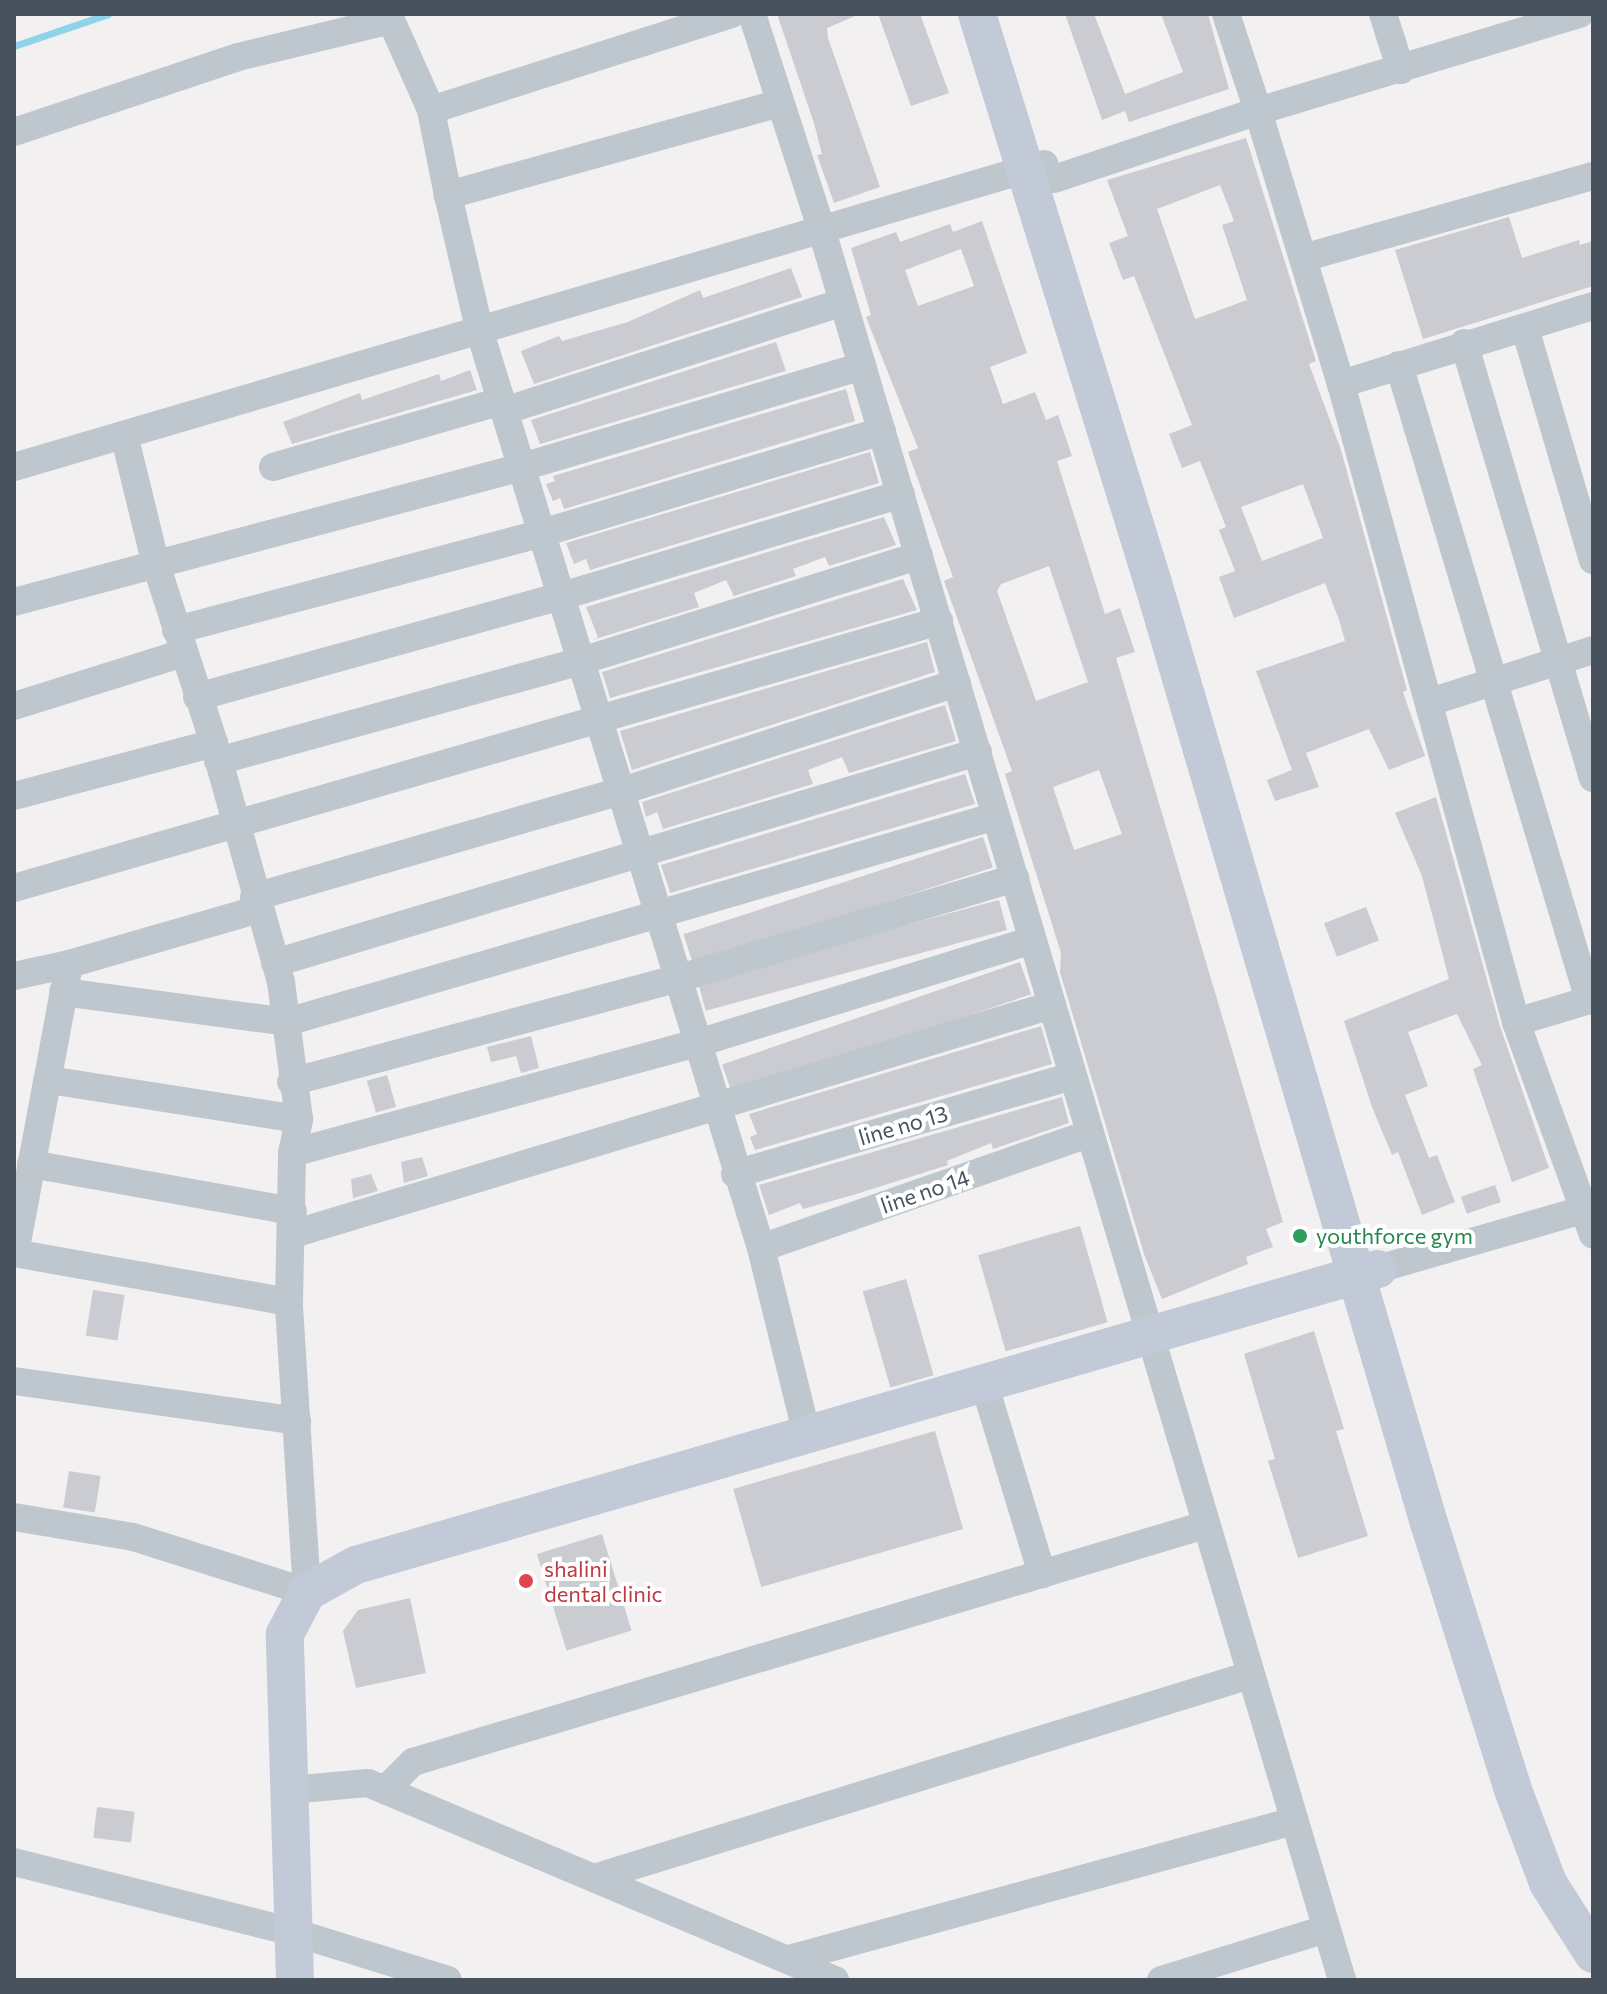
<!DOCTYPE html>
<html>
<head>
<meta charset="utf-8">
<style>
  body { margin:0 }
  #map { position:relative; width:1607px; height:1994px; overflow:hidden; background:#f2f0f0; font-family:Commissioner,sans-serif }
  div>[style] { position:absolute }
  .stream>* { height:7px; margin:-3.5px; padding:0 3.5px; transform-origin:3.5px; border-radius:3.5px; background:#8fd3ea }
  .building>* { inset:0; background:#caccd2; transform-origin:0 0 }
  .street>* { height:28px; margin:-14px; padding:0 14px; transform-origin:14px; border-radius:14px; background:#bec7ce }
  .secondary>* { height:38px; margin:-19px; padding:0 19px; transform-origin:19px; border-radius:19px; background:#c1cad6 }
  .dots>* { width:22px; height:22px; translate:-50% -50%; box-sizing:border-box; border:4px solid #fff; border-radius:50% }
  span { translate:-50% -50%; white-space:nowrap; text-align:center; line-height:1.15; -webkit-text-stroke:8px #fff; paint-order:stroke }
  .street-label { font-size:22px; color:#48525d }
  .leisure-label { font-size:22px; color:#27864d }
  .left { translate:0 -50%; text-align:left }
  .health-label { font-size:22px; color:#be3a42 }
  .frame { position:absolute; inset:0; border:16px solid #48525d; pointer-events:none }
</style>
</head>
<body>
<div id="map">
  <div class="stream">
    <i style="left:14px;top:46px;width:99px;rotate:-18.8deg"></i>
  </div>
  <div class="building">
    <i style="clip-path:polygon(777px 14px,860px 14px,827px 28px,828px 38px,880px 187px,834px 203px,817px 155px,822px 154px,814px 123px)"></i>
    <i style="clip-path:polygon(878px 14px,920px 14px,949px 93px,911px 106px)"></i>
    <i style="clip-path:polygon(1065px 14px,1094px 14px,1125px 94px,1183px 72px,1161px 14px,1208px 14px,1229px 89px,1129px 122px,1125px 111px,1102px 120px)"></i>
    <i style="clip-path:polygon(evenodd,1246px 138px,1316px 361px,1309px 364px,1341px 450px,1407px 690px,1403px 692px,1425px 756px,1389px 770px,1369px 729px,1306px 753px,1319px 787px,1275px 801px,1267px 780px,1292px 770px,1256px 671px,1345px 641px,1339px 620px,1325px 583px,1234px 618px,1219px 577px,1235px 571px,1219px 530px,1226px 527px,1200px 461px,1182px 468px,1169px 434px,1192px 425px,1134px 276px,1123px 280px,1109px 243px,1128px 236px,1107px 180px,1246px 138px,1220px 185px,1234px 221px,1222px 225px,1247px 300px,1195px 319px,1157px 209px,1220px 185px,1246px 138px,1303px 484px,1323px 538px,1262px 561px,1241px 507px,1303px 484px)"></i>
    <i style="clip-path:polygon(1509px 217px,1522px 258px,1579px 240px,1580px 245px,1593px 241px,1593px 286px,1423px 339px,1395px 250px)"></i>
    <i style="clip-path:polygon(evenodd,982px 221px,1027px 353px,990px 367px,1003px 404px,1035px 392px,1046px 420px,1058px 415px,1072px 456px,1057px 461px,1105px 614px,1120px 608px,1135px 652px,1116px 658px,1283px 1222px,1266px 1229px,1273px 1247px,1246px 1257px,1248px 1264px,1162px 1299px,1144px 1254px,1060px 972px,1061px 953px,1005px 774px,1012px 771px,944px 581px,953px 577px,908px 452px,918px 448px,866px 317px,871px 315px,851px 248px,896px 232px,900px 242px,950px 224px,953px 232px,982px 221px,961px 249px,974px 286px,918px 306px,905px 270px,961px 249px,982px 221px,1049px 566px,1088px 682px,1036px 701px,997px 591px,1001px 584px,1049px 566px,982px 221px,1099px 770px,1122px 834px,1074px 850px,1053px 787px,1099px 770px)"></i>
    <i style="clip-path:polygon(791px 268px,802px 297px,534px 384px,521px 351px,559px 336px,562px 341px,628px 322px,700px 290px,703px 298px)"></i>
    <i style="clip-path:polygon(776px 342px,786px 371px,540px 444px,531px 420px)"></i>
    <i style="clip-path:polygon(470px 370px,477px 390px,292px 444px,283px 422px,360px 393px,362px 400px,439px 374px,441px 381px)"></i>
    <i style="clip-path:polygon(846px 389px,855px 421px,564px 509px,560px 498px,553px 501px,546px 484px,555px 481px,553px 476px)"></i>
    <i style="clip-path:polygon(870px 452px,879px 483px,590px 570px,586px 559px,574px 564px,566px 543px)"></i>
    <i style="clip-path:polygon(884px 517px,896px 545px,829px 566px,825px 557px,793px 569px,796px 576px,734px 596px,726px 580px,694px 593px,699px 607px,592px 640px,598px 637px,586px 607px)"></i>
    <i style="clip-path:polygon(903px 579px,917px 610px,610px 698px,602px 672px)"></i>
    <i style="clip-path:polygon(927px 642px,935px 672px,632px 770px,620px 731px)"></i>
    <i style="clip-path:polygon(945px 705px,956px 741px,849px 773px,842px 757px,808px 770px,813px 784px,663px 829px,657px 812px,646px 817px,642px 802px)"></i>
    <i style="clip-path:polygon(965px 774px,975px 804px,670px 893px,669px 889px,661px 865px)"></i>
    <i style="clip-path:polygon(1436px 797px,1500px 1026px,1549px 1168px,1512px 1182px,1473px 1069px,1482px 1065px,1457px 1014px,1408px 1032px,1428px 1086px,1405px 1095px,1429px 1158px,1437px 1155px,1455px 1202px,1422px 1215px,1398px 1152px,1392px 1155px,1372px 1107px,1344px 1021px,1449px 979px,1422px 876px,1395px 813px)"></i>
    <i style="left:983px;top:837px;width:32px;height:315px;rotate:72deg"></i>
    <i style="left:999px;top:900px;width:31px;height:312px;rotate:75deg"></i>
    <i style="left:1366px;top:907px;width:36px;height:45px;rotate:69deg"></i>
    <i style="left:1020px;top:962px;width:34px;height:315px;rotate:71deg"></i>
    <i style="clip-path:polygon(1041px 1026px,1052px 1064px,755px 1150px,750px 1137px,757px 1134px,749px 1114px)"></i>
    <i style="clip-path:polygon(531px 1036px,539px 1068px,521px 1073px,516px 1056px,491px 1062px,487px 1047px)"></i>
    <i style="left:387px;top:1075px;width:33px;height:21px;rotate:74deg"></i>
    <i style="clip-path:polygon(1062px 1097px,1069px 1123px,993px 1149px,991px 1143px,947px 1161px,948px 1165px,853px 1195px,803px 1209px,800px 1203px,769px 1215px,759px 1185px)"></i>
    <i style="clip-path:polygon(422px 1157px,428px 1176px,404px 1183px,401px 1162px)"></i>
    <i style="clip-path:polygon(371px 1174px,378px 1191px,353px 1198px,351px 1179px)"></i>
    <i style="left:1495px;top:1185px;width:18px;height:36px;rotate:71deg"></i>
    <i style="left:1080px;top:1226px;width:100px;height:106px;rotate:74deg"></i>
    <i style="left:906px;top:1279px;width:100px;height:45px;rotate:74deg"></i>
    <i style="left:93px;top:1290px;width:32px;height:46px;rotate:9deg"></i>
    <i style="clip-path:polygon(1314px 1331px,1344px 1429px,1336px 1431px,1368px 1536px,1298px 1558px,1268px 1461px,1275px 1459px,1244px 1354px)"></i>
    <i style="left:935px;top:1431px;width:102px;height:210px;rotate:74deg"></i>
    <i style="left:69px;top:1471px;width:32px;height:37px;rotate:9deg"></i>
    <i style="left:602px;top:1534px;width:101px;height:68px;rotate:73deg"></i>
    <i style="clip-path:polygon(410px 1598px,426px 1673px,356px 1688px,343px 1631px,358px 1610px)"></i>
    <i style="left:97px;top:1807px;width:38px;height:31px;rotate:7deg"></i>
  </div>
  <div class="street">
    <i style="left:752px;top:14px;width:228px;rotate:72.1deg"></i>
    <i style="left:822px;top:231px;width:1825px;rotate:73.44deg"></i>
    <i style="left:1226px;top:14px;width:102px;rotate:71.7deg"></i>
    <i style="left:1258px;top:111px;width:336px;rotate:-16.8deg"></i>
    <i style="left:1383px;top:14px;width:59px;rotate:72.2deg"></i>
    <i style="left:780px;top:103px;width:345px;rotate:164.5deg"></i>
    <i style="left:448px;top:195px;width:141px;rotate:76.9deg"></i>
    <i style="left:480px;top:332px;width:958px;rotate:72.95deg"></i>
    <i style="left:761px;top:1248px;width:193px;rotate:76.2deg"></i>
    <i style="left:431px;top:110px;width:316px;rotate:-17.7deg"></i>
    <i style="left:14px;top:132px;width:236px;rotate:-18.5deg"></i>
    <i style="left:238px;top:57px;width:157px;rotate:-13.6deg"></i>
    <i style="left:391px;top:20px;width:98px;rotate:66deg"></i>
    <i style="left:431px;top:110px;width:87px;rotate:78.7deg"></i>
    <i style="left:1054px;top:179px;width:215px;rotate:-18.4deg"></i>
    <i style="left:1258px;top:111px;width:285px;rotate:73.1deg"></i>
    <i style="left:1341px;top:384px;width:662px;rotate:74.66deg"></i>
    <i style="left:1516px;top:1022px;width:226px;rotate:70.1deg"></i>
    <i style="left:1303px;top:258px;width:301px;rotate:-15.8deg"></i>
    <i style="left:1525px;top:328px;width:242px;rotate:73.7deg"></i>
    <i style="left:1464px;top:343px;width:454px;rotate:73.5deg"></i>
    <i style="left:1399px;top:365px;width:663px;rotate:73.34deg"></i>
    <i style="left:1341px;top:384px;width:264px;rotate:-17.2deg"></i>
    <i style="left:504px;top:411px;width:356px;rotate:-17.8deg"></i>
    <i style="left:14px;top:467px;width:1074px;rotate:-16.39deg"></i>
    <i style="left:273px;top:467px;width:237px;rotate:-16.1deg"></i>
    <i style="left:14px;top:602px;width:526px;rotate:-14.88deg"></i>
    <i style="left:522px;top:467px;width:355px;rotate:-16.5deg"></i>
    <i style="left:176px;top:630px;width:379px;rotate:-14.8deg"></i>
    <i style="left:542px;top:533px;width:355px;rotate:-16.7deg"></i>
    <i style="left:197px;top:697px;width:379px;rotate:-15.5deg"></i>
    <i style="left:562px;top:596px;width:354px;rotate:-16.7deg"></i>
    <i style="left:1430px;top:702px;width:171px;rotate:-17.7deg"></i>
    <i style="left:14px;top:706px;width:177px;rotate:-17.4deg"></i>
    <i style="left:218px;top:761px;width:377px;rotate:-15.4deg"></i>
    <i style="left:581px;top:661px;width:354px;rotate:-17.3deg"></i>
    <i style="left:14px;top:796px;width:207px;rotate:-14.8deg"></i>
    <i style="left:14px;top:888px;width:963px;rotate:-16.1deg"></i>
    <i style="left:254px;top:897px;width:383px;rotate:-16.1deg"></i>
    <i style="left:622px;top:791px;width:352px;rotate:-17.9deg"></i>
    <i style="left:275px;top:963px;width:734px;rotate:-16.71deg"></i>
    <i style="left:14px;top:976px;width:56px;rotate:-12.3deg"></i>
    <i style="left:63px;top:992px;width:226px;rotate:7.6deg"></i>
    <i style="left:287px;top:1022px;width:738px;rotate:-16.2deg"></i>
    <i style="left:1516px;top:1022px;width:80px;rotate:-16.6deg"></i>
    <i style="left:49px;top:1080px;width:253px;rotate:8.9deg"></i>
    <i style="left:291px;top:1082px;width:403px;rotate:-15deg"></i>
    <i style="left:680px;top:978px;width:350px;rotate:-16.6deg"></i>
    <i style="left:292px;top:1153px;width:421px;rotate:-15.2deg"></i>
    <i style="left:698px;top:1043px;width:350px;rotate:-17.1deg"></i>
    <i style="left:31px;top:1164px;width:266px;rotate:10.2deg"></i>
    <i style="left:735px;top:1174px;width:351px;rotate:-16.2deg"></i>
    <i style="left:293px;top:1234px;width:793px;rotate:-16.79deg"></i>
    <i style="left:761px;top:1248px;width:347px;rotate:-19.2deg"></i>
    <i style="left:14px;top:1253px;width:279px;rotate:10.1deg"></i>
    <i style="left:15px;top:1253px;width:294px;rotate:-79.4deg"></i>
    <i style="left:69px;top:964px;width:199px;rotate:-16.1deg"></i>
    <i style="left:1378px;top:1269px;width:224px;rotate:-16.1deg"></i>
    <i style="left:14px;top:1381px;width:286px;rotate:8deg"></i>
    <i style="left:984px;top:1383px;width:200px;rotate:73.1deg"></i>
    <i style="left:14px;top:1517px;width:121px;rotate:9.5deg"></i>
    <i style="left:133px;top:1537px;width:182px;rotate:17.5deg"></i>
    <i style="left:307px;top:1592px;width:291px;rotate:-93.6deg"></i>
    <i style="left:289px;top:1302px;width:149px;rotate:-88.8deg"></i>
    <i style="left:292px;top:1153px;width:35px;rotate:-78deg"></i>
    <i style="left:299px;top:1119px;width:138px;rotate:-97.5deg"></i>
    <i style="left:281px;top:982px;width:248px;rotate:-105.7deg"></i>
    <i style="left:214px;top:743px;width:191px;rotate:-108deg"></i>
    <i style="left:155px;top:561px;width:130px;rotate:-103.8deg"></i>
    <i style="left:290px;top:1790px;width:78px;rotate:-5.1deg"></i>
    <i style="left:368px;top:1783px;width:507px;rotate:22.87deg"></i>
    <i style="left:385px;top:1790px;width:40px;rotate:-45deg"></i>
    <i style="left:413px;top:1762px;width:827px;rotate:-16.66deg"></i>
    <i style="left:14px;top:1862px;width:288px;rotate:14.1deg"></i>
    <i style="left:293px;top:1932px;width:162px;rotate:17.2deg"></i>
    <i style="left:597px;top:1877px;width:684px;rotate:-17.19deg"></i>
    <i style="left:789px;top:1959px;width:524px;rotate:-15.28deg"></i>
    <i style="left:1161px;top:1980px;width:173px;rotate:-17.2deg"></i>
  </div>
  <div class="secondary">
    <i style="left:977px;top:14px;width:596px;rotate:72.81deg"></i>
    <i style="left:1153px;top:583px;width:980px;rotate:73.64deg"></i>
    <i style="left:1429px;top:1523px;width:277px;rotate:72.5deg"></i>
    <i style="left:1512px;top:1787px;width:103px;rotate:69.4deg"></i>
    <i style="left:1548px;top:1883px;width:84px;rotate:57.6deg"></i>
    <i style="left:295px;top:1980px;width:346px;rotate:-91.7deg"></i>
    <i style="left:285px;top:1634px;width:47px;rotate:-62.4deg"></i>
    <i style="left:307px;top:1592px;width:56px;rotate:-28.9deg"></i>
    <i style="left:356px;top:1565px;width:1064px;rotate:-16.15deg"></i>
  </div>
  <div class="dots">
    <i style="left:1300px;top:1236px;background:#2e9e5b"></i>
    <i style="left:526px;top:1581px;background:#e0444e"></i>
  </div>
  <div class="street-label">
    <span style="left:903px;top:1125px;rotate:-16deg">line no 13</span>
    <span style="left:925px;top:1191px;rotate:-19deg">line no 14</span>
  </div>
  <div class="leisure-label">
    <span class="left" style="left:1316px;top:1236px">youthforce gym</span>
  </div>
  <div class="health-label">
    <span class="left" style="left:544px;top:1581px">shalini<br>dental clinic</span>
  </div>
  <div class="frame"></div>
</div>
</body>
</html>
